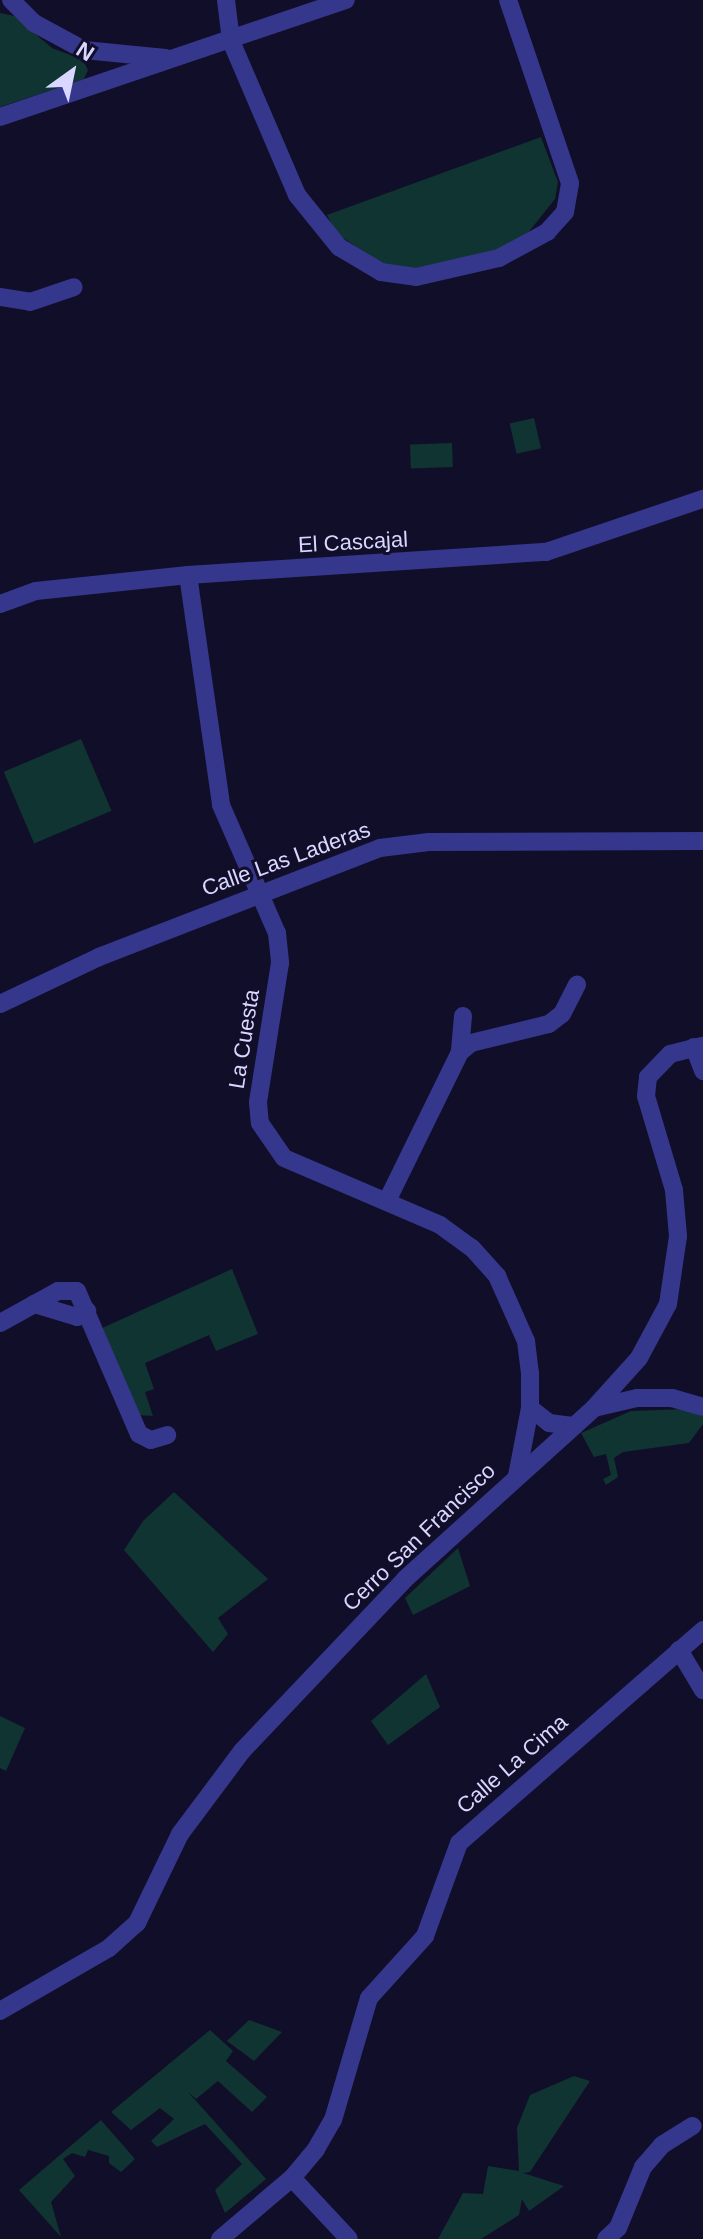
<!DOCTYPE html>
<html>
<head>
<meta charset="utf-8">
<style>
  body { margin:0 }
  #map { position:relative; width:703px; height:2239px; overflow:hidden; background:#110e29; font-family:Helvetica,sans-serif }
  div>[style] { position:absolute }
  .green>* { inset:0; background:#103431; transform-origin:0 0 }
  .minor>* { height:18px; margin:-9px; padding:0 9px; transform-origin:9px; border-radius:9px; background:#35378c }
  span { translate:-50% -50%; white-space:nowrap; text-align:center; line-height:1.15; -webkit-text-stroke:6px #110e29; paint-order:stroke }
  .street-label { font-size:22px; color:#d9d6ff }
  .north { position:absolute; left:32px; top:32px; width:80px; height:80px; -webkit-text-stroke:6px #110e29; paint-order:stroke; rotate:33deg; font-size:22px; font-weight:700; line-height:32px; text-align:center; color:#d9d6ff }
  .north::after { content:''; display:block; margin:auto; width:28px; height:36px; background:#d9d6ff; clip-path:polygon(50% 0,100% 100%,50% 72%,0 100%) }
</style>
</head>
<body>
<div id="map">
  <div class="green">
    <i style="clip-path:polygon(0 13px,14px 16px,52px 48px,83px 60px,88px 70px,84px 79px,0 107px)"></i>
    <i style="clip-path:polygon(541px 137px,558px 182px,555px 199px,523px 239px,489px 255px,406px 270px,383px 265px,336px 233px,327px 215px)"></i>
    <i style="left:534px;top:418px;width:31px;height:25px;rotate:77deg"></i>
    <i style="left:452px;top:443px;width:24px;height:42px;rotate:88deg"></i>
    <i style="left:81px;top:739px;width:78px;height:84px;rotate:67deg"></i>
    <i style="clip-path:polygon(232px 1269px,258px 1334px,216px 1351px,209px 1335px,145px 1363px,154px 1389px,145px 1392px,153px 1416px,137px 1415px,100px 1329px)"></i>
    <i style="clip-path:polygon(687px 1409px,703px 1416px,703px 1424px,689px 1443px,623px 1452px,614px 1458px,618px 1477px,606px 1485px,603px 1479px,611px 1475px,606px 1454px,594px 1457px,581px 1433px,631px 1411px)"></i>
    <i style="clip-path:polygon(174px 1492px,268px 1579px,218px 1618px,228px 1634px,213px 1652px,124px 1550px,143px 1521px)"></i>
    <i style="clip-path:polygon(458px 1548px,470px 1586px,413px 1615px,405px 1598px)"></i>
    <i style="clip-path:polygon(426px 1674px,440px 1707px,388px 1745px,371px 1721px)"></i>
    <i style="clip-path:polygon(0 1716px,25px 1728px,6px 1771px,0 1768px)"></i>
    <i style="clip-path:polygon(249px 2020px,282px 2032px,254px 2061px,227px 2041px)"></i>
    <i style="clip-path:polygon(210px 2030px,233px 2051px,226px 2061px,267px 2097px,252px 2112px,218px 2081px,196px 2099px,188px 2092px,266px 2179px,225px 2213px,215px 2190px,242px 2164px,205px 2124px,157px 2147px,151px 2141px,174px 2119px,160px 2108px,131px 2130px,111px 2112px)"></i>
    <i style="clip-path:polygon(574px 2076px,590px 2081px,530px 2172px,523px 2173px,564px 2186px,529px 2211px,522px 2199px,519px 2215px,481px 2239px,438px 2239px,463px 2193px,483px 2194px,488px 2166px,519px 2171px,517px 2128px,530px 2095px)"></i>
    <i style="clip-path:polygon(101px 2120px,135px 2159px,121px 2172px,109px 2163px,109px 2156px,88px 2150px,85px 2157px,72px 2153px,63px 2159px,75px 2176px,51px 2202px,61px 2237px,19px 2190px)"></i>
  </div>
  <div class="minor">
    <i style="left:11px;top:0;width:33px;rotate:45deg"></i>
    <i style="left:34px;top:23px;width:57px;rotate:28.4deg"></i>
    <i style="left:84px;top:50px;width:82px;rotate:5.6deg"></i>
    <i style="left:226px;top:0;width:41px;rotate:83deg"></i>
    <i style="left:231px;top:41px;width:168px;rotate:66.8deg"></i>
    <i style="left:297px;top:195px;width:67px;rotate:51.1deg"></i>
    <i style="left:339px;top:247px;width:49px;rotate:30.8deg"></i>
    <i style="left:381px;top:272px;width:35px;rotate:8deg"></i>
    <i style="left:416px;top:277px;width:85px;rotate:-12.9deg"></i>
    <i style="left:499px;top:258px;width:55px;rotate:-28.4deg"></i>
    <i style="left:547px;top:232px;width:27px;rotate:-48deg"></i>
    <i style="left:565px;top:212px;width:29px;rotate:-80deg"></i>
    <i style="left:570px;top:183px;width:193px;rotate:-108.7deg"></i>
    <i style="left:0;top:117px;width:365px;rotate:-18.7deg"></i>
    <i style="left:0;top:297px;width:30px;rotate:9deg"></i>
    <i style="left:30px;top:302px;width:46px;rotate:-18.8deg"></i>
    <i style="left:188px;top:575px;width:232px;rotate:81.8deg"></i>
    <i style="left:221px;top:805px;width:140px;rotate:66.4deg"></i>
    <i style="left:277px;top:933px;width:30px;rotate:84deg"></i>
    <i style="left:280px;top:963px;width:141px;rotate:99deg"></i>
    <i style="left:258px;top:1102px;width:21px;rotate:85deg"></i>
    <i style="left:260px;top:1123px;width:42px;rotate:55.6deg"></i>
    <i style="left:284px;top:1158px;width:170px;rotate:23.2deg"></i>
    <i style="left:440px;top:1225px;width:39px;rotate:36deg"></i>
    <i style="left:472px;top:1248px;width:38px;rotate:48deg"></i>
    <i style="left:497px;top:1276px;width:71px;rotate:66deg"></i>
    <i style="left:526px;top:1341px;width:32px;rotate:83deg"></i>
    <i style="left:530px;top:1373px;width:35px;rotate:90deg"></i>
    <i style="left:530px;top:1408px;width:69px;rotate:100.8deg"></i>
    <i style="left:0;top:604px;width:38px;rotate:-20deg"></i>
    <i style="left:36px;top:591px;width:153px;rotate:-6deg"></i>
    <i style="left:188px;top:575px;width:359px;rotate:-3.7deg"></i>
    <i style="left:546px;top:552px;width:166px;rotate:-18.7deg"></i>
    <i style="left:0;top:1004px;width:110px;rotate:-25.4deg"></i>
    <i style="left:99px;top:957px;width:301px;rotate:-21.2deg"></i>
    <i style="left:380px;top:848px;width:49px;rotate:-7deg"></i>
    <i style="left:429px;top:842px;width:274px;rotate:-0.2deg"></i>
    <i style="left:463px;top:1016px;width:36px;rotate:95deg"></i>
    <i style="left:460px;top:1052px;width:14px;rotate:-39deg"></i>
    <i style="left:471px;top:1043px;width:80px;rotate:-13.7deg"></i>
    <i style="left:549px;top:1024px;width:16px;rotate:-38deg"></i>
    <i style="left:562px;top:1014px;width:33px;rotate:-63deg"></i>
    <i style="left:694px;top:1047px;width:26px;rotate:69deg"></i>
    <i style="left:387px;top:1201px;width:166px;rotate:-63.9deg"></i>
    <i style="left:34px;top:1304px;width:45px;rotate:16.8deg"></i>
    <i style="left:77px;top:1317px;width:12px;rotate:-31deg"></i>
    <i style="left:0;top:1323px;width:66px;rotate:-28.9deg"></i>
    <i style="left:58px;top:1291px;width:19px"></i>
    <i style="left:77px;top:1291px;width:156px;rotate:66.6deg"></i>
    <i style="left:139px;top:1434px;width:13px;rotate:27deg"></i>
    <i style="left:151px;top:1440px;width:17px;rotate:-17deg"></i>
    <i style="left:530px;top:1408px;width:24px;rotate:38deg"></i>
    <i style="left:549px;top:1423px;width:24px;rotate:7deg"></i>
    <i style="left:594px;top:1408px;width:44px;rotate:-13.1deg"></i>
    <i style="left:637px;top:1398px;width:35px"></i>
    <i style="left:672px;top:1398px;width:32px;rotate:16deg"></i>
    <i style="left:679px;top:1650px;width:47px;rotate:59deg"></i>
    <i style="left:0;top:2011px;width:126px;rotate:-30deg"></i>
    <i style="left:109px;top:1948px;width:38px;rotate:-42deg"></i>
    <i style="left:137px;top:1923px;width:99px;rotate:-64.2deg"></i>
    <i style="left:180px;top:1834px;width:104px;rotate:-53.2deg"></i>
    <i style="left:242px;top:1751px;width:237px;rotate:-46.5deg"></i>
    <i style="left:405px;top:1579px;width:255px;rotate:-42.1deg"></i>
    <i style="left:594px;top:1408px;width:67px;rotate:-48deg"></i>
    <i style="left:639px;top:1358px;width:61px;rotate:-61.8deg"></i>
    <i style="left:668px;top:1304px;width:69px;rotate:-81.6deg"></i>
    <i style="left:678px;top:1236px;width:46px;rotate:-95deg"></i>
    <i style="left:674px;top:1190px;width:98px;rotate:-106.6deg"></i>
    <i style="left:646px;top:1096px;width:19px;rotate:-84deg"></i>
    <i style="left:648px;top:1077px;width:32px;rotate:-46deg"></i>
    <i style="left:670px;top:1054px;width:34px;rotate:-14deg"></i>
    <i style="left:292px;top:2178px;width:83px;rotate:46.9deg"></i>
    <i style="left:220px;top:2239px;width:94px;rotate:-40.3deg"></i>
    <i style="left:292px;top:2178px;width:38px;rotate:-50deg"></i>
    <i style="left:316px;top:2149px;width:34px;rotate:-60deg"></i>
    <i style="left:333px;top:2120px;width:127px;rotate:-73.6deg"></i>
    <i style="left:369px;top:1998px;width:84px;rotate:-47.9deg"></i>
    <i style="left:425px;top:1936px;width:99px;rotate:-69.9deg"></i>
    <i style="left:459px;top:1843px;width:324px;rotate:-41.1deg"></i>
    <i style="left:606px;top:2239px;width:16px;rotate:-43deg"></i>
    <i style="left:618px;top:2228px;width:66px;rotate:-67.7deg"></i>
    <i style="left:643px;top:2167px;width:29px;rotate:-49deg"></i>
    <i style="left:662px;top:2145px;width:36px;rotate:-32deg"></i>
  </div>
  <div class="street-label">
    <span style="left:353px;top:542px;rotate:-3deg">El Cascajal</span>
    <span style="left:286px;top:859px;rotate:-20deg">Calle Las Laderas</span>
    <span style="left:244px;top:1039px;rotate:-81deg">La Cuesta</span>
    <span style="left:419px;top:1537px;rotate:-44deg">Cerro San Francisco</span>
    <span style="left:512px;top:1764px;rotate:-41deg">Calle La Cima</span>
  </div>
  <div class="north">N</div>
</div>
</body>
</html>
